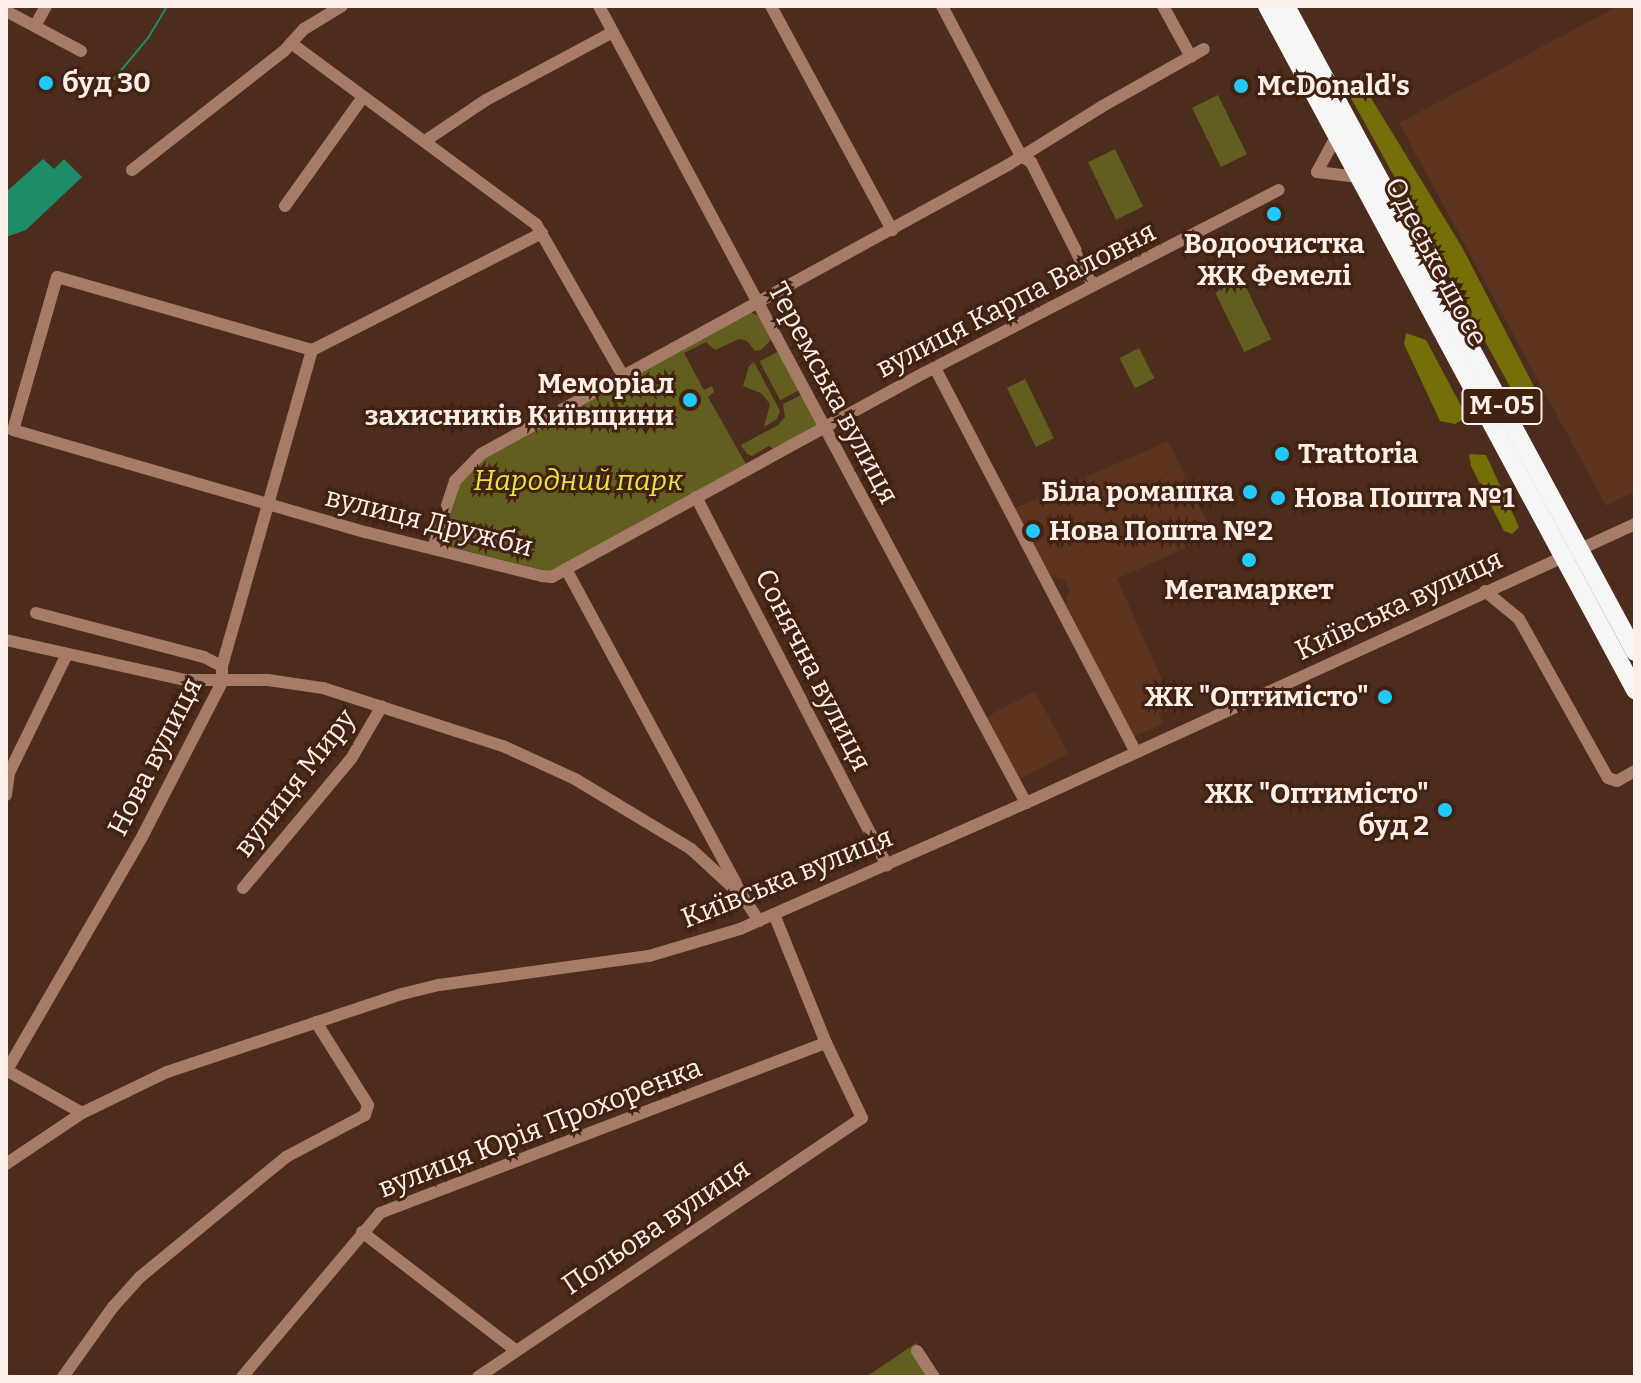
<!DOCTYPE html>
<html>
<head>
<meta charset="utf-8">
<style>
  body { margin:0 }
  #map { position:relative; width:1641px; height:1383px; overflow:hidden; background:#4c2c1c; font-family:Bitter,serif }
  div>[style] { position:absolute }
  .built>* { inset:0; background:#5b331f; transform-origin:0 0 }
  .green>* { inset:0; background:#615e1f; transform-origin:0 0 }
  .forest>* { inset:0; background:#746f08 }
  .water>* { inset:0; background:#1e8c69 }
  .stream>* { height:2px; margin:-1px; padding:0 1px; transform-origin:1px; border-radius:1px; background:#1e8c69 }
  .minor>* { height:12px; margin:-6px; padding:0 6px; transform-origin:6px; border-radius:6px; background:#a67b67 }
  .highway>* { height:18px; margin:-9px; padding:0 9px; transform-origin:9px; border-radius:9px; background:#f6f6f6 }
  .dots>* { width:22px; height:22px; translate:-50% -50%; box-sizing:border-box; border:4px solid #412212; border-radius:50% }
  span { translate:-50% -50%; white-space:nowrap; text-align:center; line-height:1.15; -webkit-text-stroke:6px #412212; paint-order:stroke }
  .shield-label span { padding:2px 6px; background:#412212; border:2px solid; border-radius:6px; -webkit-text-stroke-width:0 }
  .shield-label { font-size:26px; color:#fcefe9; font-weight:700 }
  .poi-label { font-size:28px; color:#fcefe9; font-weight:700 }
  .left { translate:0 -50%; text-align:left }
  .right { translate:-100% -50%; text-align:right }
  .street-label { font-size:28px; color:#fcefe9 }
  .park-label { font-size:28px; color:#eae147; font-style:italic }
  .frame { position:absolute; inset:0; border:8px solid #fcefe9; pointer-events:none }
</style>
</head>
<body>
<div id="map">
  <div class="built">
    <i style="clip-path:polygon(1618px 6px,1635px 6px,1635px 491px,1606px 506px,1399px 123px)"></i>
    <i style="clip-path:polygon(1168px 441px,1214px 535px,1117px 579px,1175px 708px,1159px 715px,1163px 724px,1134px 737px,1065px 603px,1069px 591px,1065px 581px,1051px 576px,1015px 508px)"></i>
    <i style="left:1035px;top:691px;width:71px;height:55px;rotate:62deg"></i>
  </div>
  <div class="green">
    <i style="left:1218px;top:95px;width:66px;height:29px;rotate:64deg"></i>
    <i style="left:1115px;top:149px;width:64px;height:30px;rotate:64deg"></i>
    <i style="left:1242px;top:279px;width:67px;height:30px;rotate:64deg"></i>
    <i style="clip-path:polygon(750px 312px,759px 316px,772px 339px,761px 350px,755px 351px,747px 341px,739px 339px,715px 350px,706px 342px,684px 353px,704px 390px,712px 386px,714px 392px,708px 397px,746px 464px,551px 572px,442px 545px,460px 483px,484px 459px)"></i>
    <i style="left:1139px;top:348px;width:34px;height:22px;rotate:63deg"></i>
    <i style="left:779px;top:351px;width:44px;height:22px;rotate:62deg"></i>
    <i style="clip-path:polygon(754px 362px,780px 411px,777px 419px,764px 427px,770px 404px,761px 393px,743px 386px,749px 366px)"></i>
    <i style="left:1025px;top:379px;width:66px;height:20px;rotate:64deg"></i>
    <i style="clip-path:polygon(803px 394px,818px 425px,774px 450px,769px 446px,752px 456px,747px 454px,741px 445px,778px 425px,785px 417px,783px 404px)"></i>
    <i style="clip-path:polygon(916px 1343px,940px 1377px,866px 1377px)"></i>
  </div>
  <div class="forest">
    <i style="clip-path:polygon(1354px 91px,1368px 93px,1462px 247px,1543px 404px,1536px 423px,1524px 412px,1351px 98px)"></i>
    <i style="clip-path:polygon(1406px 333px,1426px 340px,1467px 417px,1455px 424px,1440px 421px,1404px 344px)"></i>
    <i style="clip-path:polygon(1469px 454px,1486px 455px,1519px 527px,1512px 534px,1504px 531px,1471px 466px)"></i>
  </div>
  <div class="water">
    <i style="clip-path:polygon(43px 159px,54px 169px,64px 159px,82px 177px,26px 230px,6px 237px,6px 192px)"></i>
  </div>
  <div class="stream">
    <i style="left:114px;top:79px;width:53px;rotate:-50.3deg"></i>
    <i style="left:148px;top:38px;width:37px;rotate:-59deg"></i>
  </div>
  <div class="minor">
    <i style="left:599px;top:6px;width:904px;rotate:61.82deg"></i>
    <i style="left:771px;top:6px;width:255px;rotate:61.6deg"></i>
    <i style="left:942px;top:6px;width:170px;rotate:62.2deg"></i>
    <i style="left:1021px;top:156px;width:12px;rotate:31deg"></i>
    <i style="left:1031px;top:162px;width:138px;rotate:63.2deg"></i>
    <i style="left:1163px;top:6px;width:58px;rotate:61.2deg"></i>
    <i style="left:6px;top:11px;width:85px;rotate:28.1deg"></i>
    <i style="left:35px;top:26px;width:23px;rotate:-61deg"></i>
    <i style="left:291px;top:43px;width:305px;rotate:36.5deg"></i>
    <i style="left:536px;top:224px;width:175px;rotate:60.2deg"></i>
    <i style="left:425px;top:141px;width:73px;rotate:-33.9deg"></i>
    <i style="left:486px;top:100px;width:144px;rotate:-28.2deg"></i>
    <i style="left:132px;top:170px;width:193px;rotate:-38.1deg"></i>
    <i style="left:284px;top:51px;width:30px;rotate:-48deg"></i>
    <i style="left:304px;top:29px;width:44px;rotate:-31.2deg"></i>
    <i style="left:1317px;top:172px;width:41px;rotate:7deg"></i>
    <i style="left:1317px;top:172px;width:42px;rotate:-61.6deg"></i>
    <i style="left:285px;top:206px;width:134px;rotate:-54.4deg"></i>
    <i style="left:542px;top:233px;width:258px;rotate:153deg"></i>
    <i style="left:312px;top:350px;width:265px;rotate:-164deg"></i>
    <i style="left:57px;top:277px;width:159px;rotate:106deg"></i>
    <i style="left:13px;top:430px;width:366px;rotate:16.2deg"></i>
    <i style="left:365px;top:532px;width:182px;rotate:14deg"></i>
    <i style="left:542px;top:576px;width:10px;rotate:6deg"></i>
    <i style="left:552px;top:577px;width:16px;rotate:-30deg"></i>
    <i style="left:566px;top:569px;width:373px;rotate:61.6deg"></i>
    <i style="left:935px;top:368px;width:433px;rotate:62.4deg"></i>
    <i style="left:696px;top:497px;width:415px;rotate:62.6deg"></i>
    <i style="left:433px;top:548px;width:71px;rotate:-71.8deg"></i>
    <i style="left:455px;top:481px;width:37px;rotate:-46deg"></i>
    <i style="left:481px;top:454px;width:601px;rotate:-28.74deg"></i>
    <i style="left:1008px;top:165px;width:110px;rotate:-31.9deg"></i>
    <i style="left:1101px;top:107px;width:118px;rotate:-29.4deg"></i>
    <i style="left:566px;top:569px;width:408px;rotate:-28.7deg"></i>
    <i style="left:924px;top:373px;width:399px;rotate:-27.3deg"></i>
    <i style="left:1485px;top:591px;width:44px;rotate:39.5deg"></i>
    <i style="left:1519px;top:619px;width:182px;rotate:60.8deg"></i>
    <i style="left:1608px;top:778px;width:9px;rotate:18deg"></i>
    <i style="left:1617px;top:781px;width:21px;rotate:-29deg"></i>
    <i style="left:36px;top:613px;width:174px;rotate:14.7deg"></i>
    <i style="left:204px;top:657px;width:20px;rotate:27deg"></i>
    <i style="left:6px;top:640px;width:183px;rotate:12.6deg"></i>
    <i style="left:185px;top:680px;width:83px"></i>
    <i style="left:268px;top:680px;width:56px;rotate:8.3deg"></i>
    <i style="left:323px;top:688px;width:189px;rotate:17.9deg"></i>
    <i style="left:503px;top:746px;width:79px;rotate:24.6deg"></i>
    <i style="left:575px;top:779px;width:135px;rotate:31.1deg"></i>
    <i style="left:691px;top:849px;width:71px;rotate:42.7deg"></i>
    <i style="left:743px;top:897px;width:29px;rotate:56deg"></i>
    <i style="left:6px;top:795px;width:22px;rotate:-82deg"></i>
    <i style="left:9px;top:773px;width:132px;rotate:-64deg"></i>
    <i style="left:243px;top:888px;width:168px;rotate:-50.1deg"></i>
    <i style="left:351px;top:759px;width:61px;rotate:-59.7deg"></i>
    <i style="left:6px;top:1070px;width:87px;rotate:29.5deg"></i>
    <i style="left:7px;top:1070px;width:269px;rotate:-59.9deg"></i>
    <i style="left:142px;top:837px;width:174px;rotate:-62.7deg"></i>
    <i style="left:222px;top:682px;width:16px;rotate:-90deg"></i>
    <i style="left:222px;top:666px;width:329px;rotate:-74.1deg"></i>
    <i style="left:6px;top:1164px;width:92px;rotate:-33.9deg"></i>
    <i style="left:82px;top:1113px;width:94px;rotate:-25.8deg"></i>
    <i style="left:167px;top:1072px;width:248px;rotate:-18.4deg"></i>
    <i style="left:402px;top:994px;width:38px;rotate:-14deg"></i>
    <i style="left:439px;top:985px;width:212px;rotate:-7.9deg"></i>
    <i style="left:649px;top:956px;width:95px;rotate:-16.5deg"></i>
    <i style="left:740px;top:929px;width:313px;rotate:-23.8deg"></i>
    <i style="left:1026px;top:803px;width:670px;rotate:-24.61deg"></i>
    <i style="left:362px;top:1232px;width:193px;rotate:37.6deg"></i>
    <i style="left:917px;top:1351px;width:31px;rotate:57deg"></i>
    <i style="left:63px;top:1377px;width:86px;rotate:-54.5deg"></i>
    <i style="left:113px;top:1307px;width:40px;rotate:-48deg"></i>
    <i style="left:140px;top:1277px;width:189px;rotate:-39.4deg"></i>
    <i style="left:286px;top:1157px;width:89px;rotate:-28deg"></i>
    <i style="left:365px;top:1115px;width:10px;rotate:-73deg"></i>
    <i style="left:368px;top:1105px;width:98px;rotate:-122.1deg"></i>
    <i style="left:242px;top:1377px;width:214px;rotate:-49.9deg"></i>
    <i style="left:380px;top:1213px;width:477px;rotate:-20.9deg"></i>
    <i style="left:478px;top:1377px;width:463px;rotate:-34deg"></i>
    <i style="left:862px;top:1118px;width:83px;rotate:-115.6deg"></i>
    <i style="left:826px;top:1043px;width:139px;rotate:-112deg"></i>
  </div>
  <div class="highway">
    <i style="left:1267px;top:6px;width:777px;rotate:61.72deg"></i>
    <i style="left:1286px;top:6px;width:734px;rotate:61.62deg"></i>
  </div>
  <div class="dots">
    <i style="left:46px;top:83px;background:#21c9fd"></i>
    <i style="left:1241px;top:86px;background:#21c9fd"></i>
    <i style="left:1274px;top:214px;background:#21c9fd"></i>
    <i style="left:690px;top:400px;background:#21c9fd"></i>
    <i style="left:1282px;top:454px;background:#21c9fd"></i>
    <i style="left:1250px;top:492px;background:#21c9fd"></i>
    <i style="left:1278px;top:498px;background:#21c9fd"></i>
    <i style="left:1033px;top:531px;background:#21c9fd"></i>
    <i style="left:1249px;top:560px;background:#21c9fd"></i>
    <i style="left:1385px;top:697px;background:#21c9fd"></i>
    <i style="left:1445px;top:810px;background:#21c9fd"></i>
  </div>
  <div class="shield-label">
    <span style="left:1502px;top:406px">М-05</span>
  </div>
  <div class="poi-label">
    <span class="left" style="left:62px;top:83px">буд 30</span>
    <span class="left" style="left:1257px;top:86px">McDonald's</span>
    <span style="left:1274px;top:260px">Водоочистка<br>ЖК Фемелі</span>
    <span class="right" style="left:674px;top:400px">Меморіал<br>захисників Київщини</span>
    <span class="left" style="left:1298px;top:454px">Trattoria</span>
    <span class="right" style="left:1234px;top:492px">Біла ромашка</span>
    <span class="left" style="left:1294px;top:498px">Нова Пошта №1</span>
    <span class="left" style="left:1049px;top:531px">Нова Пошта №2</span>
    <span style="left:1249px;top:590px">Мегамаркет</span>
    <span class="right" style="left:1369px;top:697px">ЖК "Оптимісто"</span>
    <span class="right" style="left:1429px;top:810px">ЖК "Оптимісто"<br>буд 2</span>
  </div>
  <div class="street-label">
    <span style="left:1436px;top:262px;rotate:62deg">Одеське шосе</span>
    <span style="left:1016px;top:300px;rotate:-27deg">вулиця Карпа Валовня</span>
    <span style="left:833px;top:393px;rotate:62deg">Теремська вулиця</span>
    <span style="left:429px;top:522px;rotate:14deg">вулиця Дружби</span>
    <span style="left:1399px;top:605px;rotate:-25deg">Київська вулиця</span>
    <span style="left:813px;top:670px;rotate:63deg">Сонячна вулиця</span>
    <span style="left:155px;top:757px;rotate:-63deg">Нова вулиця</span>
    <span style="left:295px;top:783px;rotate:-52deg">вулиця Миру</span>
    <span style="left:787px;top:878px;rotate:-22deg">Київська вулиця</span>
    <span style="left:540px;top:1128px;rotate:-21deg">вулиця Юрія Прохоренка</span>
    <span style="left:656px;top:1227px;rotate:-34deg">Польова вулиця</span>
  </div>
  <div class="park-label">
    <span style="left:578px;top:481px">Народний парк</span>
  </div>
  <div class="frame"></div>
</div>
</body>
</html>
